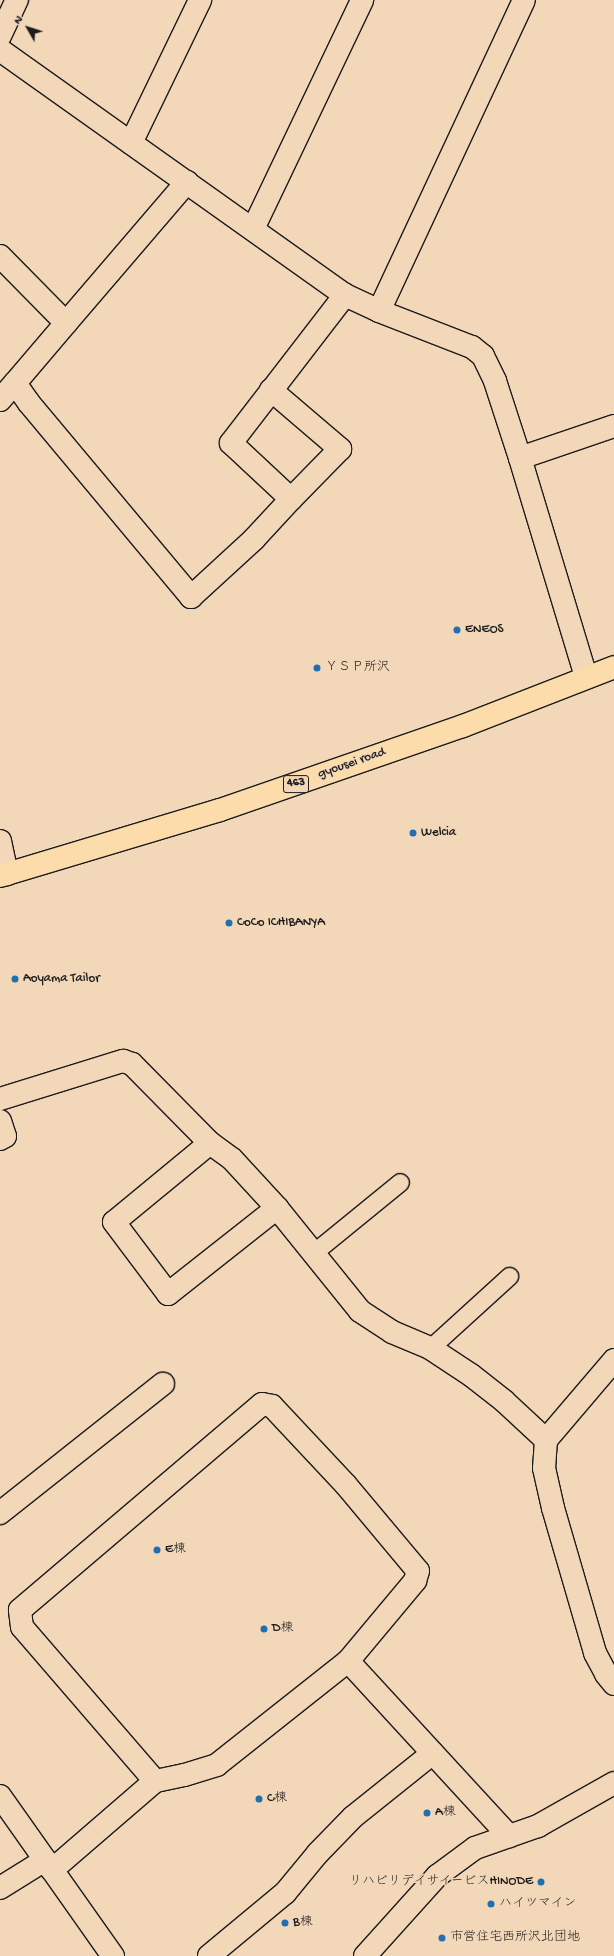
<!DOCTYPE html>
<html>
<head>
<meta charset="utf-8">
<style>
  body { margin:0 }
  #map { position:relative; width:614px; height:1956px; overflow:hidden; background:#f2d7b9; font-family:"Gochi Hand","Klee One",sans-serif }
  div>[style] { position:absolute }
  .roads { filter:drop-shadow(1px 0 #1c1c1c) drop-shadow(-1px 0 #1c1c1c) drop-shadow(0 1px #1c1c1c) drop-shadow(0 -1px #1c1c1c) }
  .lane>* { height:17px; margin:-8.5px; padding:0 8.5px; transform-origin:8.5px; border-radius:8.5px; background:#f2d7b9 }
  .street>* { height:22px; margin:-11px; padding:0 11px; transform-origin:11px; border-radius:11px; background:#f2d7b9 }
  .highway>* { height:22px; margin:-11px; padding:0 11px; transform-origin:11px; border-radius:11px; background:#fddcac }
  .dots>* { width:11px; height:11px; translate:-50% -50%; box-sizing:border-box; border:2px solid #f2d7b9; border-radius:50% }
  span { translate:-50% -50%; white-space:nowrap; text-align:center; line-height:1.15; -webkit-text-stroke:3px #f2d7b9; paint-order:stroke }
  .shield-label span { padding:1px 3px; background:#f2d7b9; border:1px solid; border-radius:3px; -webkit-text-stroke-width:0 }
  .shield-label { font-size:12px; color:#1c1c1c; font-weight:700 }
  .poi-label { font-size:13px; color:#1c1c1c }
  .left { translate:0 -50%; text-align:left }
  .right { translate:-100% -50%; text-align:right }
  .street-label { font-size:13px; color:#1c1c1c }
  .north { position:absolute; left:8px; top:8px; width:40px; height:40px; -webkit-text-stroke:3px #f2d7b9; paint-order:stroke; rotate:309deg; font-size:11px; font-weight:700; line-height:16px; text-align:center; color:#1c1c1c }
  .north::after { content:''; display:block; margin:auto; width:14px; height:18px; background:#1c1c1c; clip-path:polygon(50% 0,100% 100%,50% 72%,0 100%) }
</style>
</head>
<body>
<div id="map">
  <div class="roads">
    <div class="lane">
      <i style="left:313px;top:1253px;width:112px;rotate:-39.2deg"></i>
      <i style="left:430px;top:1348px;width:107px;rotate:-42.3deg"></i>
    </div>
    <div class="street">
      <i style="left:0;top:36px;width:40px;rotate:-65deg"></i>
      <i style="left:0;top:50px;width:423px;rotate:35.4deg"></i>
      <i style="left:345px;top:295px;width:38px;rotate:25deg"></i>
      <i style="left:379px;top:311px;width:100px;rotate:21.2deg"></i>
      <i style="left:472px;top:347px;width:14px;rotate:39deg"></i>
      <i style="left:483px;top:356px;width:28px;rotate:64deg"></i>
      <i style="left:495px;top:381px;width:81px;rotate:72deg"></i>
      <i style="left:520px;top:458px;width:229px;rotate:73.2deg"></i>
      <i style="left:131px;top:143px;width:159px;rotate:-64.2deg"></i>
      <i style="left:253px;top:229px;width:254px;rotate:-64.5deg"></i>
      <i style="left:0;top:256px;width:94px;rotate:45.4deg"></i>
      <i style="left:66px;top:323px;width:186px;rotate:-49.4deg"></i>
      <i style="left:379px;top:311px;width:343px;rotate:-65deg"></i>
      <i style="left:15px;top:383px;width:79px;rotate:-49.6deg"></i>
      <i style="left:271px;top:390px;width:91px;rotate:40.5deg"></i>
      <i style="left:340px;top:449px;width:70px;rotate:134.4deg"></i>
      <i style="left:0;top:400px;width:23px;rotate:-49deg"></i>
      <i style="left:15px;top:383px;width:24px;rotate:55deg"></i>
      <i style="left:29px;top:403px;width:253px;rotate:50.1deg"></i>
      <i style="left:191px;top:597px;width:86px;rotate:-42.6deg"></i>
      <i style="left:254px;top:539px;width:54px;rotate:-47.2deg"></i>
      <i style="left:291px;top:499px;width:82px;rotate:-137deg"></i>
      <i style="left:231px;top:443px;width:187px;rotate:-52.4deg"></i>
      <i style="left:520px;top:458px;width:99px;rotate:-18.8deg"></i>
      <i style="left:0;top:841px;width:34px;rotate:78deg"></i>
      <i style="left:0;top:1099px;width:129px;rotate:-17.2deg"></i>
      <i style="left:123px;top:1061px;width:9px;rotate:18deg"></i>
      <i style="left:132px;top:1064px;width:111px;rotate:45.4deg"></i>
      <i style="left:210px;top:1143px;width:27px;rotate:36deg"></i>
      <i style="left:232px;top:1159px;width:67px;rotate:47.4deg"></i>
      <i style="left:277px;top:1208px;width:132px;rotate:51.1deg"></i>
      <i style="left:360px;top:1311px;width:38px;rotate:33deg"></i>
      <i style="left:392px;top:1332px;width:41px;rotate:22.8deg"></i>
      <i style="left:430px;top:1348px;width:49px;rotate:33.4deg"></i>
      <i style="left:471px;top:1375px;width:42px;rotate:38.2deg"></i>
      <i style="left:504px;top:1401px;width:57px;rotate:42.9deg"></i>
      <i style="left:546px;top:1440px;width:28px;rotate:94deg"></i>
      <i style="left:544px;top:1468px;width:41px;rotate:77.3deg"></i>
      <i style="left:553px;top:1508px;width:151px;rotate:73.8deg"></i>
      <i style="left:595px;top:1653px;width:24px;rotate:62deg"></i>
      <i style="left:606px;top:1674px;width:13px;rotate:51deg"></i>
      <i style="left:0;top:1121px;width:16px;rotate:72deg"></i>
      <i style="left:5px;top:1136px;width:6px;rotate:149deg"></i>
      <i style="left:210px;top:1143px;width:124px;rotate:140.5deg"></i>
      <i style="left:114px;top:1222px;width:90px;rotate:53.1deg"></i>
      <i style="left:168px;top:1294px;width:139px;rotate:-38.3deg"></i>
      <i style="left:546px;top:1440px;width:105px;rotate:-49.6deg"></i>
      <i style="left:0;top:1513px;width:208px;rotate:-38.4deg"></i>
      <i style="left:348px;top:1661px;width:238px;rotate:47.4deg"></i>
      <i style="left:0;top:1796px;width:196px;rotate:54.8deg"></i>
      <i style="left:52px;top:1870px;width:136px;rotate:-40.8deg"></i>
      <i style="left:155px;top:1781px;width:203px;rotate:-130.8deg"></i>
      <i style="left:22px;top:1627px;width:17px;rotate:-97deg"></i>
      <i style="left:20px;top:1610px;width:318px;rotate:-40.4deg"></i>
      <i style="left:262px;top:1404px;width:10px;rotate:11deg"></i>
      <i style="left:272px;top:1406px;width:108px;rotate:46.9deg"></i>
      <i style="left:346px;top:1485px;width:112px;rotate:50.1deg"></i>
      <i style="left:418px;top:1571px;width:10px;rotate:107deg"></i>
      <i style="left:415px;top:1581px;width:104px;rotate:129.9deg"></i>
      <i style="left:348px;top:1661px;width:167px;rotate:141.6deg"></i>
      <i style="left:217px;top:1765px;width:34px;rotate:163deg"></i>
      <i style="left:184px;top:1775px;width:30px;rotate:168deg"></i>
      <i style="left:0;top:1888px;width:53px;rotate:-31.9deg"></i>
      <i style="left:209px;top:1956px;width:99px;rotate:-39.7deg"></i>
      <i style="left:285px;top:1893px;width:52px;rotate:-50.5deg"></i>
      <i style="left:318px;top:1853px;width:50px;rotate:-45.8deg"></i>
      <i style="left:353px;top:1817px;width:102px;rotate:-38.7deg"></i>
      <i style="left:365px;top:1956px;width:108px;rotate:-48deg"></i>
      <i style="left:437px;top:1876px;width:47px;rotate:-36.4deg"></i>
      <i style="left:475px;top:1848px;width:67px;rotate:-19.2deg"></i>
      <i style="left:538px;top:1826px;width:87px;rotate:-29.5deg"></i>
    </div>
    <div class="highway">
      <i style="left:0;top:876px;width:230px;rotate:-16.7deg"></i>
      <i style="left:220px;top:810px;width:257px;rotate:-19.1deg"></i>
      <i style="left:463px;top:726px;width:162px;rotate:-21.3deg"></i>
    </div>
  </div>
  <div class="dots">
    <i style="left:457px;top:630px;background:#1f6fb2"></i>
    <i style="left:317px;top:668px;background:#1f6fb2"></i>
    <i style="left:413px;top:833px;background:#1f6fb2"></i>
    <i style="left:229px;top:923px;background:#1f6fb2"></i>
    <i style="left:15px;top:979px;background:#1f6fb2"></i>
    <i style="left:157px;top:1550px;background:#1f6fb2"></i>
    <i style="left:264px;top:1629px;background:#1f6fb2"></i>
    <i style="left:259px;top:1799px;background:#1f6fb2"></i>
    <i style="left:427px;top:1813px;background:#1f6fb2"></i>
    <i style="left:541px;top:1882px;background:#1f6fb2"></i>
    <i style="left:491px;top:1904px;background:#1f6fb2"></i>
    <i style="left:285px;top:1923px;background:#1f6fb2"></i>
    <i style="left:442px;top:1938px;background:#1f6fb2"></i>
  </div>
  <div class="shield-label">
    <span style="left:296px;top:784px">463</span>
  </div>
  <div class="poi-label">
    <span class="left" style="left:465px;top:630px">ENEOS</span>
    <span class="left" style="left:325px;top:668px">ＹＳＰ所沢</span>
    <span class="left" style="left:421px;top:833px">Welcia</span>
    <span class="left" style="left:237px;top:923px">CoCo ICHIBANYA</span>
    <span class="left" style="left:23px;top:979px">Aoyama Tailor</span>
    <span class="left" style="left:165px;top:1550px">E棟</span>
    <span class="left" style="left:272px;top:1629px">D棟</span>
    <span class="left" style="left:267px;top:1799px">C棟</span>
    <span class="left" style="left:435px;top:1813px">A棟</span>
    <span class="right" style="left:533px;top:1882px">リハビリデイサイービスHINODE</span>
    <span class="left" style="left:499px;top:1904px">ハイツマイン</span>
    <span class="left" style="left:293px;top:1923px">B棟</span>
    <span class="left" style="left:450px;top:1938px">市営住宅西所沢北団地</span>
  </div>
  <div class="street-label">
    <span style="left:352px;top:764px;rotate:-19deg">gyousei road</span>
  </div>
  <div class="north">N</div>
</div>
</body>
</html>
